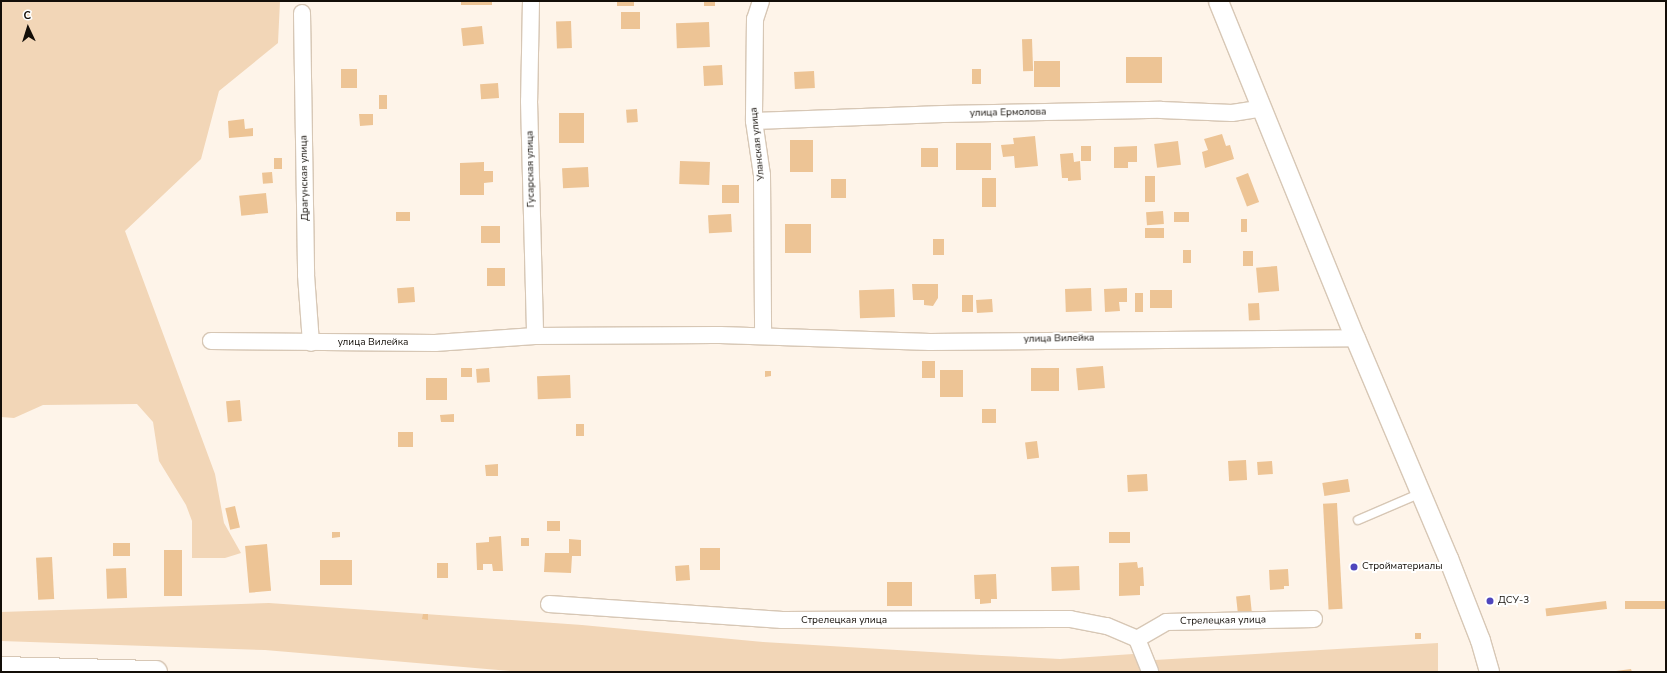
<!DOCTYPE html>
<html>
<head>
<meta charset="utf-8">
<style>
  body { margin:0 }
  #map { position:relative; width:1667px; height:673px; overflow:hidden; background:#fef4e9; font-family:"Nunito Sans",sans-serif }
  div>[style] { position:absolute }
  .green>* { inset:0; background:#f2d6b7 }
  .building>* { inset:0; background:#edc495; transform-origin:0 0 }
  .roads { filter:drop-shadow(1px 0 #d7c7b5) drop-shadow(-1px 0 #d7c7b5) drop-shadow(0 1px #d7c7b5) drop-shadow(0 -1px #d7c7b5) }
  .service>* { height:8px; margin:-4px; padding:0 4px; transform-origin:4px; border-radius:4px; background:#fff }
  .minor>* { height:16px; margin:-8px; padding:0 8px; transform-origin:8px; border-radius:8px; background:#fff }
  .tertiary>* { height:19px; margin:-9.5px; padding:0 9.5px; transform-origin:9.5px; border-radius:9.5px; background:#fff }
  .primary>* { height:22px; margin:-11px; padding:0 11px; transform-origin:11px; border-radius:11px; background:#fff }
  .dots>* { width:11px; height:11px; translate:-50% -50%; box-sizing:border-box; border:2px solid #fff; border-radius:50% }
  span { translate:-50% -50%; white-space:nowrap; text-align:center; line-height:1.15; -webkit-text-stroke:4px #fff; paint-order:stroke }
  .street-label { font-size:10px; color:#130e08 }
  .poi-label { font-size:10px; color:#130e08 }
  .left { translate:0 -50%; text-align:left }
  .frame { position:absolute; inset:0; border:2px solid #130e08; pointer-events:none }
  .north { position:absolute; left:8px; top:8px; width:40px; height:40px; -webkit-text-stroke:3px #fff; paint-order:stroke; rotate:356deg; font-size:11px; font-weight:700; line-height:16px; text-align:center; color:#130e08 }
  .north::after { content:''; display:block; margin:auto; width:14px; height:18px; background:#130e08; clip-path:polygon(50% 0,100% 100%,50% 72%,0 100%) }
</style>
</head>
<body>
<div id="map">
  <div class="green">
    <i style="clip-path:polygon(1px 1px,280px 1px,278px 43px,219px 91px,201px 159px,125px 231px,215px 474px,224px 523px,241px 553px,225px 558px,192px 558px,192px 521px,186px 505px,159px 461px,153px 422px,137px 404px,43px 405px,14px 418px,1px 417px)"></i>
    <i style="clip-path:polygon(269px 603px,582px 625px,763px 642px,981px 655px,1060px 659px,1133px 654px,1143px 665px,1142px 672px,521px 672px,265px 650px,1px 641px,1px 612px)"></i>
    <i style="clip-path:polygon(1438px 643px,1438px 672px,1155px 672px,1155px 660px)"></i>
  </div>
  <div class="building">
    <i style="left:461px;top:1px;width:31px;height:4px"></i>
    <i style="left:617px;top:1px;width:17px;height:5px"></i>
    <i style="left:704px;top:1px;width:11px;height:5px"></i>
    <i style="left:621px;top:12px;width:19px;height:17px"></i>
    <i style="left:571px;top:21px;width:27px;height:15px;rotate:88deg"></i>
    <i style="left:709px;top:22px;width:25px;height:33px;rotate:88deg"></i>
    <i style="left:482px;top:26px;width:18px;height:21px;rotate:84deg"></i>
    <i style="left:1032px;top:39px;width:32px;height:10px;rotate:88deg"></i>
    <i style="left:1126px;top:57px;width:36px;height:26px"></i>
    <i style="left:1034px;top:61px;width:26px;height:26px"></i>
    <i style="left:722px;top:65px;width:20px;height:19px;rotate:87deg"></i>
    <i style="left:341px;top:69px;width:16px;height:19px"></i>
    <i style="left:972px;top:69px;width:9px;height:15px"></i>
    <i style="left:814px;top:71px;width:17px;height:20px;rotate:87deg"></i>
    <i style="left:498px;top:83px;width:15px;height:18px;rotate:86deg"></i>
    <i style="left:379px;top:95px;width:8px;height:14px"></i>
    <i style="left:637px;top:109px;width:13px;height:11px;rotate:86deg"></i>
    <i style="left:559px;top:113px;width:25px;height:30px"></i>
    <i style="clip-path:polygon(359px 114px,373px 114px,373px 125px,360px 126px)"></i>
    <i style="clip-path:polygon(244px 119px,245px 129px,253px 128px,253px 136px,229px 138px,228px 121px)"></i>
    <i style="clip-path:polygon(1222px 134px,1226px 146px,1230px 145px,1234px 159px,1205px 168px,1202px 152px,1208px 150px,1204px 139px)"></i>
    <i style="clip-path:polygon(1035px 136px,1038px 166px,1015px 168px,1014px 156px,1003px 157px,1001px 145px,1014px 144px,1013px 138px)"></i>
    <i style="left:790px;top:140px;width:23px;height:32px"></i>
    <i style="left:1178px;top:141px;width:24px;height:24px;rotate:83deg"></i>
    <i style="left:991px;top:143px;width:27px;height:35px;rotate:90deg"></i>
    <i style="left:1081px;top:146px;width:10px;height:15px"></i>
    <i style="clip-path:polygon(1137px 146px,1137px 162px,1128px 162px,1128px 168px,1114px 168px,1114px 147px)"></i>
    <i style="left:921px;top:148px;width:17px;height:19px"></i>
    <i style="clip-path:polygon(1073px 153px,1074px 162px,1080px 161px,1081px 180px,1068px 181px,1068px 178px,1062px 178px,1060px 154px)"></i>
    <i style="left:274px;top:158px;width:8px;height:11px"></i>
    <i style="left:680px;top:161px;width:30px;height:23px;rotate:2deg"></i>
    <i style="clip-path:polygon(484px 162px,484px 171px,493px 171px,493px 182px,484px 183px,484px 195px,460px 195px,460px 163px)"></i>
    <i style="left:588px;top:167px;width:20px;height:26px;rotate:87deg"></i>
    <i style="left:272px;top:172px;width:11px;height:10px;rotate:85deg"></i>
    <i style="left:1248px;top:173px;width:31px;height:13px;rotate:69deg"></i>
    <i style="left:1145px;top:176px;width:10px;height:26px"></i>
    <i style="left:982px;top:178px;width:14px;height:29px"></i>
    <i style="left:831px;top:179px;width:15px;height:19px"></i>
    <i style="left:722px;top:185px;width:17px;height:18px"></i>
    <i style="left:266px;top:193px;width:20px;height:27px;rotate:84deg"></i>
    <i style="left:1163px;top:211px;width:13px;height:17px;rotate:86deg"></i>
    <i style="left:396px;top:212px;width:14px;height:9px"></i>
    <i style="left:1174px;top:212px;width:15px;height:10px"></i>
    <i style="left:731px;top:214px;width:18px;height:23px;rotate:87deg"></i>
    <i style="left:1241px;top:219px;width:6px;height:13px"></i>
    <i style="left:785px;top:224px;width:26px;height:29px"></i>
    <i style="left:500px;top:226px;width:17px;height:19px;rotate:90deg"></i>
    <i style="left:1145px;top:228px;width:19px;height:10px"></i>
    <i style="left:933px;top:239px;width:11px;height:16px"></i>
    <i style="left:1183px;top:250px;width:8px;height:13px"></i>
    <i style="left:1243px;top:251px;width:10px;height:15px"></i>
    <i style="left:1277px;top:266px;width:25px;height:21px;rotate:85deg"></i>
    <i style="left:487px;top:268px;width:18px;height:18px"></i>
    <i style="clip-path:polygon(912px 284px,938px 284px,938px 298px,933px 306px,924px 305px,924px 300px,913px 300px)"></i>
    <i style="left:414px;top:287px;width:15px;height:17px;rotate:86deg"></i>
    <i style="left:1091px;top:288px;width:23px;height:26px;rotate:88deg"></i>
    <i style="clip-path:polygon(1127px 288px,1127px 302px,1119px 302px,1120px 311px,1105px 312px,1104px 289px)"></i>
    <i style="left:894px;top:289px;width:28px;height:35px;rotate:88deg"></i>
    <i style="left:1150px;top:290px;width:22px;height:18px"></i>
    <i style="left:1135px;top:293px;width:8px;height:19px"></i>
    <i style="left:962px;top:295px;width:11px;height:17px"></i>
    <i style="left:992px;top:299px;width:13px;height:16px;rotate:86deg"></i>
    <i style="left:1259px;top:303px;width:17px;height:11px;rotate:87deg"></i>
    <i style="left:922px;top:361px;width:13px;height:17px"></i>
    <i style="left:1103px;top:366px;width:22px;height:27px;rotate:85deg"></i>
    <i style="left:461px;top:368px;width:11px;height:9px"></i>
    <i style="left:489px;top:368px;width:14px;height:13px;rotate:86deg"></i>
    <i style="left:1059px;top:368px;width:23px;height:28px;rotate:90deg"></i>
    <i style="left:963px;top:370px;width:27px;height:23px;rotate:90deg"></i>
    <i style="clip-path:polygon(765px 371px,771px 371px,771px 376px,765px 377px)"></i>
    <i style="left:570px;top:375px;width:23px;height:33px;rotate:88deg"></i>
    <i style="left:426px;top:378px;width:21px;height:22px"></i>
    <i style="left:240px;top:400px;width:21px;height:14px;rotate:85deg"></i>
    <i style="left:982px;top:409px;width:14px;height:14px"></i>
    <i style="clip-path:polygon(454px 414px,454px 422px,441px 422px,440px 415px)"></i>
    <i style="left:576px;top:424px;width:8px;height:12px"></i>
    <i style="left:398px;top:432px;width:15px;height:15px"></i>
    <i style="left:1037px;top:441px;width:17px;height:12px;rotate:83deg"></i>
    <i style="left:1246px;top:460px;width:20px;height:18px;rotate:87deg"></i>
    <i style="left:1272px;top:461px;width:13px;height:15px;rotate:86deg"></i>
    <i style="clip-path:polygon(498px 464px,498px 476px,486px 476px,485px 465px)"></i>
    <i style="left:1147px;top:474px;width:17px;height:20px;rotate:87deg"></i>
    <i style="left:1348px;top:479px;width:13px;height:26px;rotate:81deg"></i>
    <i style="left:1337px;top:503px;width:106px;height:14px;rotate:87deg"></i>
    <i style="left:235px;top:506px;width:22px;height:10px;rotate:77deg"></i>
    <i style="left:560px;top:521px;width:10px;height:13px;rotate:90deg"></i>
    <i style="clip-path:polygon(332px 532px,340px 532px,340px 537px,332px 538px)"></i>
    <i style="left:1109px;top:532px;width:21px;height:11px"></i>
    <i style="clip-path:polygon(501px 536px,503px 571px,493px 571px,492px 564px,483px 564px,483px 570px,477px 570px,476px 543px,489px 542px,489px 537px)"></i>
    <i style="left:521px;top:538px;width:8px;height:8px"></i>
    <i style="clip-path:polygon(569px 539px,581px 540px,581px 556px,572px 556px,571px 573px,544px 572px,545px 553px,569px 553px)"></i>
    <i style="left:113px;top:543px;width:17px;height:13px"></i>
    <i style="left:267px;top:544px;width:47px;height:22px;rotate:85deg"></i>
    <i style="left:700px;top:548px;width:20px;height:22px"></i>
    <i style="left:164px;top:550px;width:18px;height:46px"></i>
    <i style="left:52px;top:557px;width:42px;height:16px;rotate:87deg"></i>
    <i style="left:320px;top:560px;width:32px;height:25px"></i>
    <i style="clip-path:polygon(1137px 562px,1138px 568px,1143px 567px,1144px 586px,1140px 586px,1140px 595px,1119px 596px,1119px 563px)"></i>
    <i style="left:437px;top:563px;width:11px;height:15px"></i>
    <i style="left:689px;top:565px;width:15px;height:14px;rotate:86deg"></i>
    <i style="left:1079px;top:566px;width:24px;height:28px;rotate:88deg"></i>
    <i style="left:126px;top:568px;width:30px;height:20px;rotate:88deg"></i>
    <i style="clip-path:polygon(1288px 569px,1289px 586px,1284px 586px,1284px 589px,1270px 590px,1269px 570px)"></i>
    <i style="clip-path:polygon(996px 574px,997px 599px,991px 599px,991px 603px,980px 604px,980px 599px,975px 599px,974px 575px)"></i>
    <i style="left:887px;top:582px;width:25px;height:24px"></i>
    <i style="left:1250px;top:595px;width:18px;height:14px;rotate:84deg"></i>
    <i style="left:1606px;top:601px;width:8px;height:61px;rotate:83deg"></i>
    <i style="left:1666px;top:601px;width:8px;height:41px;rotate:90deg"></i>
    <i style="clip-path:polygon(423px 614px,428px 614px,428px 620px,422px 619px)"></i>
    <i style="left:1415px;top:633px;width:6px;height:6px"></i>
    <i style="clip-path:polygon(1631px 669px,1632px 672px,1617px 672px,1616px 671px)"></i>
  </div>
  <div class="roads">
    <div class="service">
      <i style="left:1358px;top:520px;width:69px;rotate:-23.2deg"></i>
    </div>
    <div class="minor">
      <i style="left:531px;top:1px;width:100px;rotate:91.1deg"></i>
      <i style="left:529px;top:101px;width:235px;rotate:88.5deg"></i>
      <i style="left:761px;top:1px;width:19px;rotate:108deg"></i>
      <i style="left:755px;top:19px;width:102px;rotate:90.6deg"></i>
      <i style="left:754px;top:121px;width:55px;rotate:81.6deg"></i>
      <i style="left:762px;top:175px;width:160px;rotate:89.6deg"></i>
      <i style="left:302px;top:13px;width:262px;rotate:89.1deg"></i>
      <i style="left:306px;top:275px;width:68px;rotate:85.8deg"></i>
      <i style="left:754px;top:121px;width:189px;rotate:-2.1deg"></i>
      <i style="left:943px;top:114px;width:218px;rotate:-1.1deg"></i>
      <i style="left:1161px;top:110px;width:71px;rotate:2.4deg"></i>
      <i style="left:1232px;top:113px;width:31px;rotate:-9deg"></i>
      <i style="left:211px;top:341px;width:224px;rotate:0.5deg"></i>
      <i style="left:435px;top:343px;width:100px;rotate:-4deg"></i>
      <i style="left:535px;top:336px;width:185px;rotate:-0.3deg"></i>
      <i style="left:720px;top:335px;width:210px;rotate:1.9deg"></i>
      <i style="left:930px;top:342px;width:425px;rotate:-0.5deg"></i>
      <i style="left:549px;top:604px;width:234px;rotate:3.9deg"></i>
      <i style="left:782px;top:620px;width:288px;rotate:-0.2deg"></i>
      <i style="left:1070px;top:619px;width:38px;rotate:11deg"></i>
      <i style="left:1107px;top:626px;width:33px;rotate:23deg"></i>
      <i style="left:1137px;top:639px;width:35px;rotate:68deg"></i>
      <i style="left:1137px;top:639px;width:34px;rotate:-30deg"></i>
      <i style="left:1166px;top:622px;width:148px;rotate:-1.2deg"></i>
    </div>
    <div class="tertiary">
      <i style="left:1218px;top:1px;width:364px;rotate:67.9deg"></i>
      <i style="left:1355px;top:338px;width:239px;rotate:67.1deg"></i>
      <i style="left:1448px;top:558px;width:88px;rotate:68.7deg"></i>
      <i style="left:1480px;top:640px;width:33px;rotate:74deg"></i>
    </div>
    <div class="primary">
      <i style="left:1px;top:668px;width:155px;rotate:1.5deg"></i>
    </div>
  </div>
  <div class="dots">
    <i style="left:1354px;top:567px;background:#4f46bd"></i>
    <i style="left:1490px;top:601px;background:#4f46bd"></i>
  </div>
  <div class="street-label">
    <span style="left:1008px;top:113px;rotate:-1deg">улица Ермолова</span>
    <span style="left:758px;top:144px;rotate:-96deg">Уланская улица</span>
    <span style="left:531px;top:169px;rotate:-91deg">Гусарская улица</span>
    <span style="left:305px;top:178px;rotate:-91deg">Драгунская улица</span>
    <span style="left:1059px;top:339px;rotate:-1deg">улица Вилейка</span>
    <span style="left:373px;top:343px">улица Вилейка</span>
    <span style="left:844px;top:621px">Стрелецкая улица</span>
    <span style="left:1223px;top:621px;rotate:-1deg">Стрелецкая улица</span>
  </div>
  <div class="poi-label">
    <span class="left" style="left:1362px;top:567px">Стройматериалы</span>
    <span class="left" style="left:1498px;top:601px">ДСУ-3</span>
  </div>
  <div class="frame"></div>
  <div class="north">С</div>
</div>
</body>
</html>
